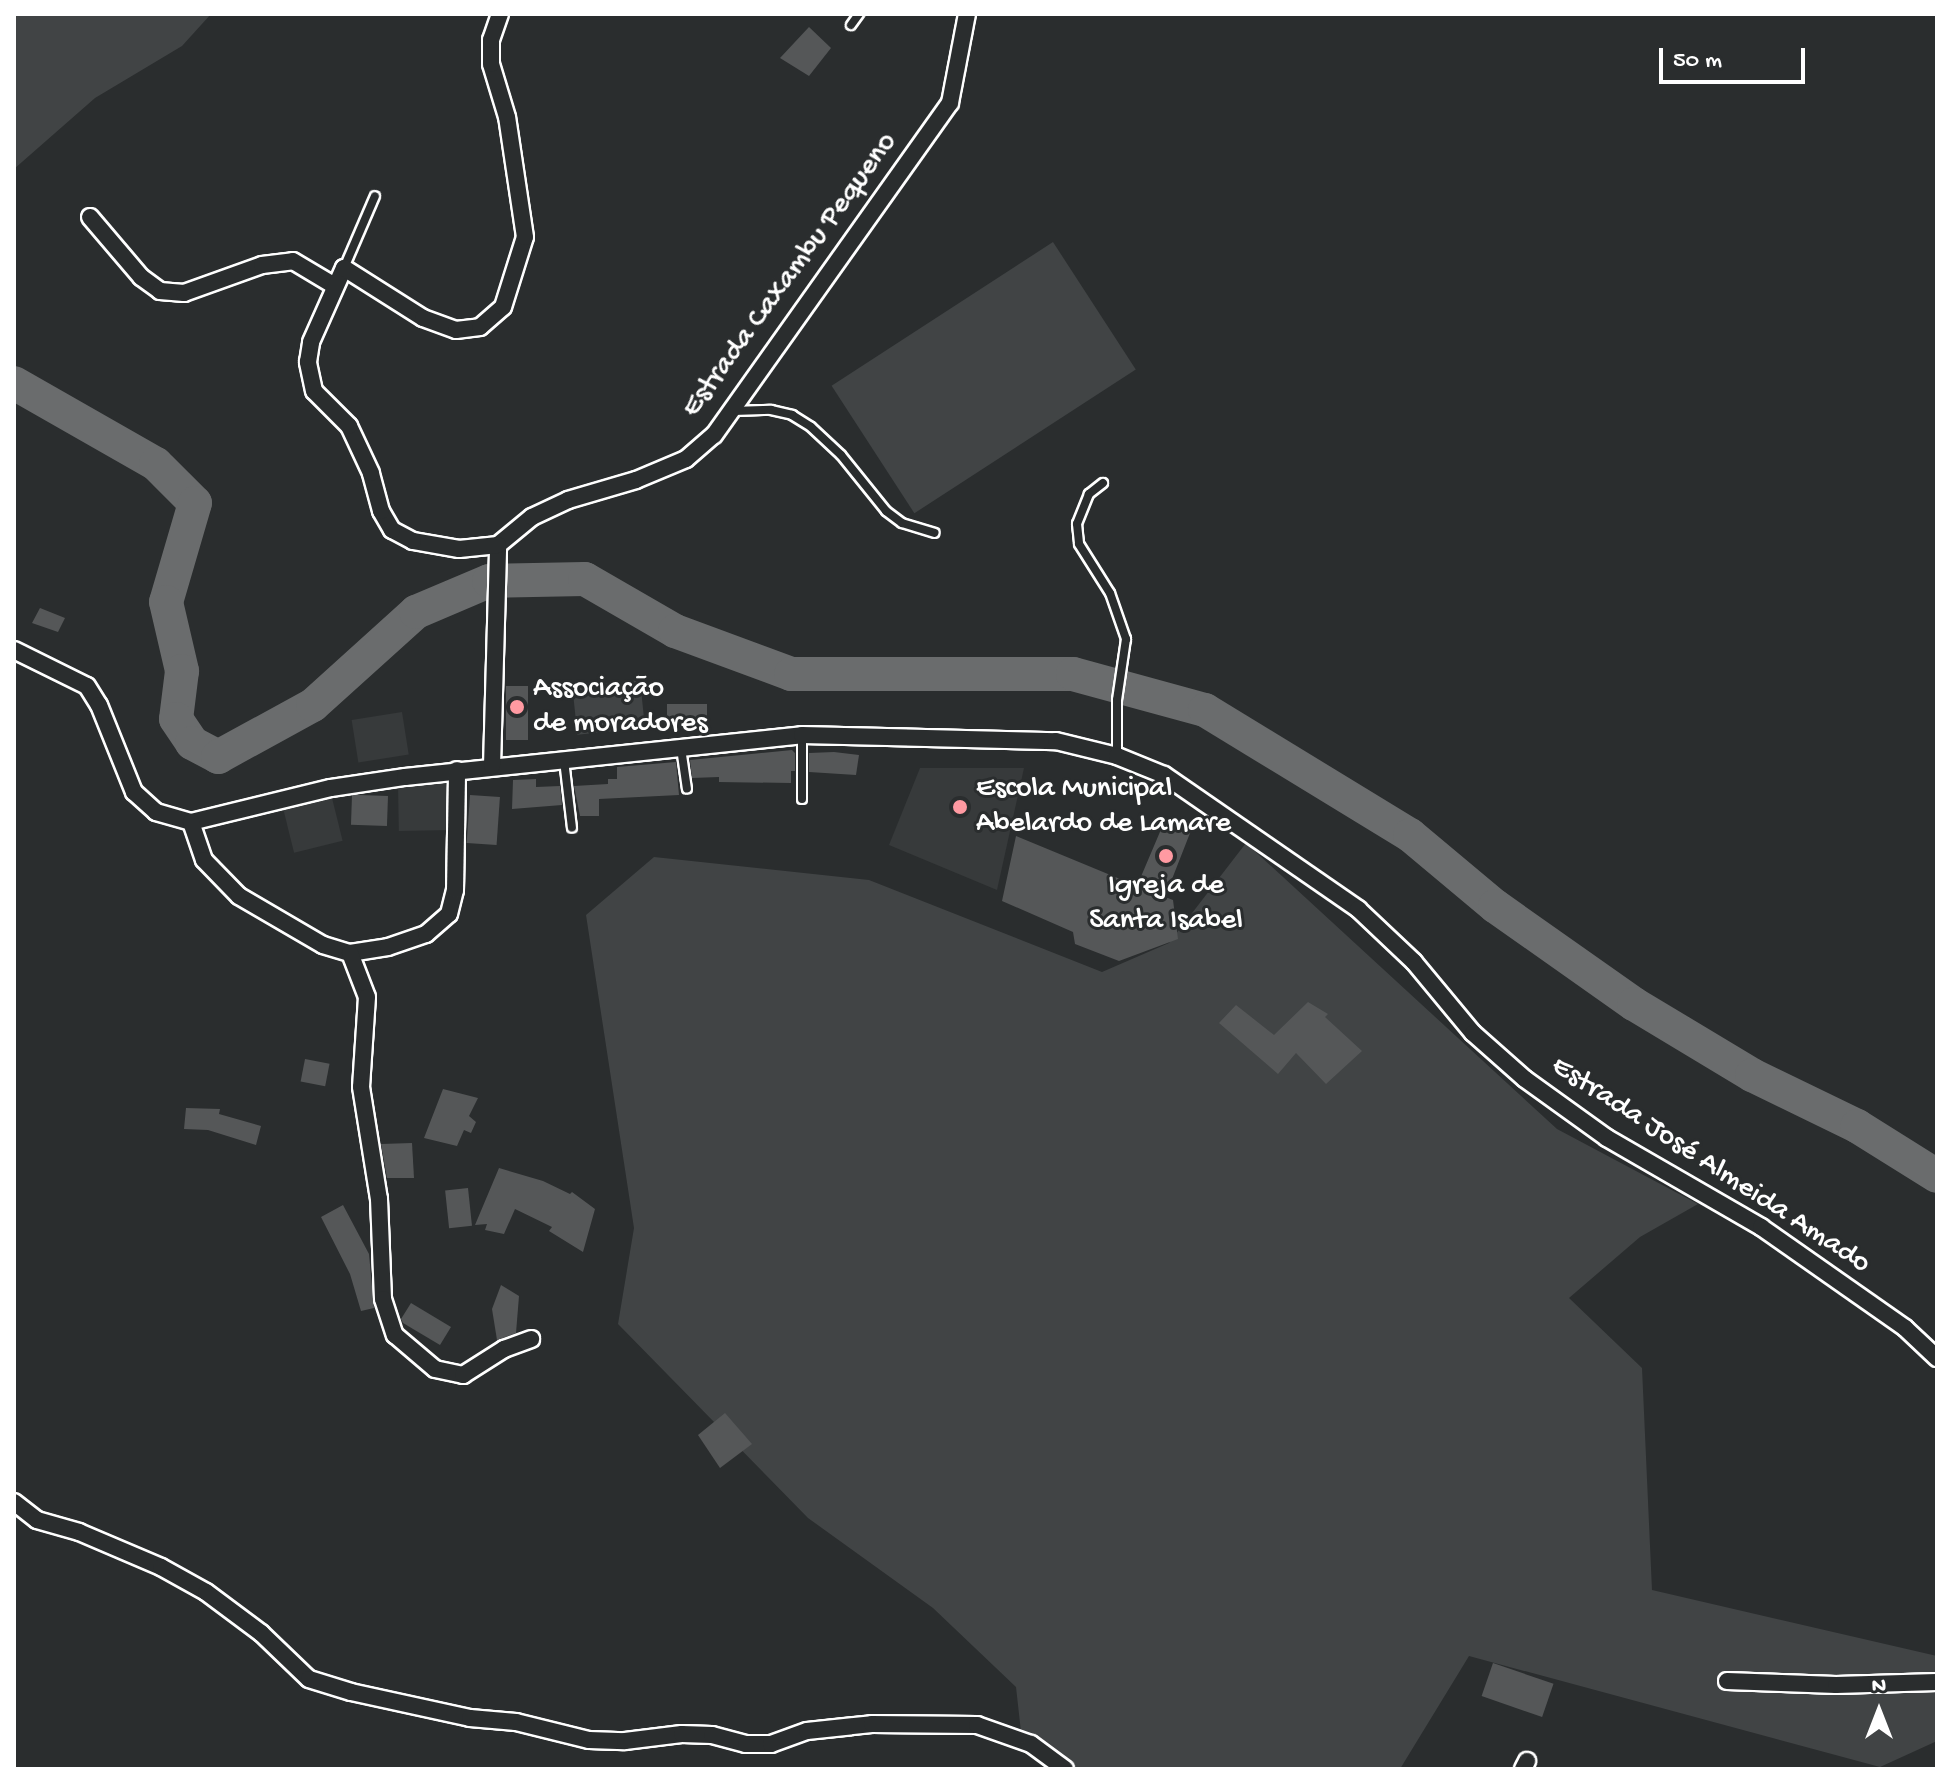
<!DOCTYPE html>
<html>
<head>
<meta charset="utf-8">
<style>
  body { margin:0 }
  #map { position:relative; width:1951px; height:1783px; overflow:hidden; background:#2a2d2e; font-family:"Gochi Hand",sans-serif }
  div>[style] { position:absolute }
  .built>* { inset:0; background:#373a3b; transform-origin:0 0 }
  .green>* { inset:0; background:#414445; transform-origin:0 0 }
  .river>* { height:34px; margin:-17px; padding:0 17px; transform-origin:17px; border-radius:17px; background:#6a6c6d }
  .building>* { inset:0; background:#555758; transform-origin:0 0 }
  .roads { filter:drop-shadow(2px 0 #fff) drop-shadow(-2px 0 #fff) drop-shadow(0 2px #fff) drop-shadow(0 -2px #fff) }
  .service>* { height:8px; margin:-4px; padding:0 4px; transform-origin:4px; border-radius:4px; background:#2a2d2e }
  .minor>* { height:16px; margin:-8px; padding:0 8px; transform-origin:8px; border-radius:8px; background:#2a2d2e }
  .dots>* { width:22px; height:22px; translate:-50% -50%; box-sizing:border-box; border:4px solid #2a2d2e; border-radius:50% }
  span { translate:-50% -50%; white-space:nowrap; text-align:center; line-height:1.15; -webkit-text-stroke:6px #2a2d2e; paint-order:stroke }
  .street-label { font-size:30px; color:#fff }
  .poi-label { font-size:30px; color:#fff }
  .left { translate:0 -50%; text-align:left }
  .frame { position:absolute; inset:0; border:16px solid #fff; pointer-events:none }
  .north { position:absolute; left:1839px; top:1671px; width:80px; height:80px; -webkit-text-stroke:6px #2a2d2e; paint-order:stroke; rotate:0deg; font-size:22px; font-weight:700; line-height:32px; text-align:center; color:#fff }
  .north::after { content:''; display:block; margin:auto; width:28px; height:36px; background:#fff; clip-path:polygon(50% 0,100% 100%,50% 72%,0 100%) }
  .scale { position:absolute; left:1659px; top:48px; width:146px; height:36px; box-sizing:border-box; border:4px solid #fff; border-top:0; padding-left:10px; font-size:24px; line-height:28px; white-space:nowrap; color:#fff; -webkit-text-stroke:6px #2a2d2e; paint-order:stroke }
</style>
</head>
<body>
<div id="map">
  <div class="built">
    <i style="left:402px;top:712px;width:43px;height:51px;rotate:81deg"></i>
    <i style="clip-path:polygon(920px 768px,1024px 768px,997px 890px,889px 845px)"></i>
    <i style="left:452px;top:783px;width:47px;height:54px;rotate:89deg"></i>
    <i style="left:332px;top:798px;width:44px;height:50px;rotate:76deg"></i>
  </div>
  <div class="green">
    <i style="clip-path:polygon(14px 14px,211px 14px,182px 46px,95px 98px,14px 169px)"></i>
    <i style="left:1053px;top:242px;width:152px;height:264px;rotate:57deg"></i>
    <i style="left:640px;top:680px;width:48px;height:68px;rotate:84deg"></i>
    <i style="clip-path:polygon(1246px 843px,1557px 1129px,1698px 1204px,1640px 1237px,1569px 1298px,1642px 1368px,1652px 1590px,1937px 1656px,1937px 1741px,1880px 1767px,1469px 1656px,1400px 1769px,1079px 1769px,1021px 1732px,1016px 1687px,933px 1608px,808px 1518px,618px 1324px,634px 1228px,586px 915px,654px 857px,869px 880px,1102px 972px,1169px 943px)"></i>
  </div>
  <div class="river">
    <i style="left:14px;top:383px;width:163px;rotate:29.7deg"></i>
    <i style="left:156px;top:464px;width:55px;rotate:45deg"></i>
    <i style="left:195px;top:503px;width:103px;rotate:106.3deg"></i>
    <i style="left:166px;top:602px;width:71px;rotate:76.9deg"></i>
    <i style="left:182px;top:671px;width:48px;rotate:97.1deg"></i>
    <i style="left:176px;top:719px;width:29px;rotate:56deg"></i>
    <i style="left:192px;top:743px;width:30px;rotate:28deg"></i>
    <i style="left:218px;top:757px;width:108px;rotate:-28.7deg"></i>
    <i style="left:313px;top:705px;width:139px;rotate:-42.1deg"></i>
    <i style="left:416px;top:612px;width:79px;rotate:-23deg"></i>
    <i style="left:489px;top:581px;width:96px;rotate:-1.2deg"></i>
    <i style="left:585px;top:579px;width:104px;rotate:30deg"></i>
    <i style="left:675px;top:631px;width:124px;rotate:20.3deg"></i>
    <i style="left:791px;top:674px;width:282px"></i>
    <i style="left:1073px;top:674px;width:137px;rotate:15.3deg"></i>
    <i style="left:1205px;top:710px;width:240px;rotate:31.4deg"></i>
    <i style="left:1410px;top:835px;width:111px;rotate:39.9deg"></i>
    <i style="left:1495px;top:906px;width:170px;rotate:35.2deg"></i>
    <i style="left:1634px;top:1004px;width:138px;rotate:31deg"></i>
    <i style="left:1752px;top:1075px;width:117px;rotate:25.9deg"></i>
    <i style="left:1857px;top:1126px;width:94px;rotate:32deg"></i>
  </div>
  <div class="building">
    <i style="clip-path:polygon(809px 27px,831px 48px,809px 76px,780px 58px)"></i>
    <i style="clip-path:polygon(40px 608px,65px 618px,58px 632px,32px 623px)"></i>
    <i style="left:528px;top:686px;width:54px;height:22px;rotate:90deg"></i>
    <i style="left:667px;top:704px;width:40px;height:19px"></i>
    <i style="clip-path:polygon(792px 750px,795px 753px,795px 771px,791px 771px,791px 783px,719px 782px,719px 777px,692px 778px,690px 760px)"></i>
    <i style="clip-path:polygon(834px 752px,859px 755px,856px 775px,809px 772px,809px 753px)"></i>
    <i style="clip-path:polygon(676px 762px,679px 795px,599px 799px,599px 816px,580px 816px,574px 786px,608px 784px,608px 779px,617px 779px,617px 767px)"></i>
    <i style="clip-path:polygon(536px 779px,536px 787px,560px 786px,562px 805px,512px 809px,513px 780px)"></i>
    <i style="left:470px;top:795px;width:30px;height:48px;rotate:4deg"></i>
    <i style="left:388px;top:796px;width:30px;height:36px;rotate:92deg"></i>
    <i style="clip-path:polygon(1165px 820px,1192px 828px,1165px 897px,1173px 900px,1178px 939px,1119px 961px,1075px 944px,1073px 932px,1002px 901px,1016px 836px,1137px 886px)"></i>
    <i style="clip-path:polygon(1308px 1002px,1328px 1014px,1325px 1017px,1362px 1051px,1326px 1084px,1296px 1053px,1278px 1074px,1219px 1023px,1236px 1005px,1274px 1035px)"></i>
    <i style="left:305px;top:1059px;width:25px;height:23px;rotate:11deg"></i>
    <i style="clip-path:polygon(443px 1089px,478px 1098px,469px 1116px,476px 1122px,471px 1133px,464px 1130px,457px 1146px,424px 1138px)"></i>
    <i style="clip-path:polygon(186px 1108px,220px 1109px,219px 1114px,261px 1126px,256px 1145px,208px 1130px,184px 1129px)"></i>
    <i style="clip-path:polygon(412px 1143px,414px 1178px,387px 1178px,381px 1144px)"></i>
    <i style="clip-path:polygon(499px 1168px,543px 1181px,570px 1194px,572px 1192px,595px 1209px,583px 1252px,549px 1231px,552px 1227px,515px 1209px,504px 1234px,485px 1230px,487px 1224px,475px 1225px)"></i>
    <i style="left:468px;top:1188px;width:38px;height:23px;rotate:84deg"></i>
    <i style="clip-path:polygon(343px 1205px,369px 1254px,374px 1308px,361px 1311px,350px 1274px,321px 1217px)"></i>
    <i style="clip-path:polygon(501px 1285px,519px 1296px,516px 1333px,497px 1340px,492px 1309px)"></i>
    <i style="clip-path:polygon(411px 1303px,451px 1327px,440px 1345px,403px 1323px,401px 1319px)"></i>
    <i style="clip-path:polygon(725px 1413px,752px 1444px,720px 1468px,698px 1435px)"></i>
    <i style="left:1493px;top:1663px;width:64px;height:35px;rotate:19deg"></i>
  </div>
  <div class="roads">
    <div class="service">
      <i style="left:851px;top:25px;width:14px;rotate:-54deg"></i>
      <i style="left:344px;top:268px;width:78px;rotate:-66.7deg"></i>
      <i style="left:733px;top:411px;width:38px;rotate:-2deg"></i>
      <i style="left:771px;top:410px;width:22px;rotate:13deg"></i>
      <i style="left:792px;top:415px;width:22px;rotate:32deg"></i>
      <i style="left:811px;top:427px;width:41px;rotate:43deg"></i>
      <i style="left:841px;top:455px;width:72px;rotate:51.2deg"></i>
      <i style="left:886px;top:511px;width:20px;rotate:37deg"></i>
      <i style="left:902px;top:523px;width:34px;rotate:17deg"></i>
      <i style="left:1103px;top:483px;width:18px;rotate:142deg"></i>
      <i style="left:1089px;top:494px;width:32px;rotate:112deg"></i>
      <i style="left:1077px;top:524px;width:20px;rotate:84deg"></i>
      <i style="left:1079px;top:544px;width:58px;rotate:57.7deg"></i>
      <i style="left:1110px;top:593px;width:49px;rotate:70.8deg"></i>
      <i style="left:1126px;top:639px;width:62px;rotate:98.4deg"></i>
      <i style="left:1117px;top:700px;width:56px;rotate:90deg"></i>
      <i style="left:802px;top:735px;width:64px;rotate:90deg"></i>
      <i style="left:681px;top:748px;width:41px;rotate:81.7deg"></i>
      <i style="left:564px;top:760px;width:68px;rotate:83.3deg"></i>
    </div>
    <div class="minor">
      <i style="left:90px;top:217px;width:79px;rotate:49.6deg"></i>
      <i style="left:141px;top:277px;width:24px;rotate:36deg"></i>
      <i style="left:160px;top:291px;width:24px;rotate:5deg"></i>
      <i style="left:184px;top:293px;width:83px;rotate:-19.7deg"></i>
      <i style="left:262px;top:265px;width:31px;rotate:-7deg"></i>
      <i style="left:293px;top:261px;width:49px;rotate:30.8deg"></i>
      <i style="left:498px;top:545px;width:44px;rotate:-39.5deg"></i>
      <i style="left:532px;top:517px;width:40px;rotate:-25deg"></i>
      <i style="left:568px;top:500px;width:71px;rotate:-16.4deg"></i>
      <i style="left:636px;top:480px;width:54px;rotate:-22.8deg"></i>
      <i style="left:686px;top:459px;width:37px;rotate:-41deg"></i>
      <i style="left:714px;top:435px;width:407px;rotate:-54.6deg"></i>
      <i style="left:950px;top:103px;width:91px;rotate:-79.2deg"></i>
      <i style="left:14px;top:650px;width:81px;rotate:26.3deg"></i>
      <i style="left:87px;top:686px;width:22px;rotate:58deg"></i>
      <i style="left:99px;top:705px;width:94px;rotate:68.1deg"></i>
      <i style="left:134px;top:792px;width:30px;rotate:42deg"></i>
      <i style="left:156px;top:812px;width:36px;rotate:16deg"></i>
      <i style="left:191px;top:822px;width:144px;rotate:-13.7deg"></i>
      <i style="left:331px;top:788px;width:75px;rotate:-8.5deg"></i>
      <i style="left:405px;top:777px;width:399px;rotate:-6deg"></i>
      <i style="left:802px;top:735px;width:254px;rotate:1.4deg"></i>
      <i style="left:1056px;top:741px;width:63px;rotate:13.8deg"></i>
      <i style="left:1117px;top:756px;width:51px;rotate:22deg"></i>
      <i style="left:1164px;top:775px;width:236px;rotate:34.6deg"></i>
      <i style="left:1358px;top:909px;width:77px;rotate:43.4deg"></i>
      <i style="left:1414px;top:962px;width:92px;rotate:50.3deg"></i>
      <i style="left:1473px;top:1033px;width:69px;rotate:41.5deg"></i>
      <i style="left:1525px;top:1079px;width:101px;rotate:35.7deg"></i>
      <i style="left:1607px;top:1138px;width:178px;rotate:30deg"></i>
      <i style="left:1761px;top:1227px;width:176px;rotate:35deg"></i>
      <i style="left:1905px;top:1328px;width:44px;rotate:43.2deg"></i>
      <i style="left:492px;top:766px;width:221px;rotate:-88.4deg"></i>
      <i style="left:498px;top:545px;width:39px;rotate:174deg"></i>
      <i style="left:459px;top:549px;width:47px;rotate:-170.1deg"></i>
      <i style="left:413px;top:541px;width:24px;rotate:-152deg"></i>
      <i style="left:392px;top:530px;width:22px;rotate:-120deg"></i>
      <i style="left:381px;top:511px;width:39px;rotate:-105deg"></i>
      <i style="left:371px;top:473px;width:52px;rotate:-115.1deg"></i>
      <i style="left:349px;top:426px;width:49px;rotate:-135deg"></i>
      <i style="left:314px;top:391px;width:30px;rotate:-102deg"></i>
      <i style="left:308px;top:362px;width:20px;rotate:-81deg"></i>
      <i style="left:311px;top:342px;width:81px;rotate:-66deg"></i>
      <i style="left:344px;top:268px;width:93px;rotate:32.3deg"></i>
      <i style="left:423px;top:318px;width:35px;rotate:20deg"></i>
      <i style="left:456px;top:330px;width:24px;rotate:-7deg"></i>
      <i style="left:480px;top:327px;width:30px;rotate:-41deg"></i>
      <i style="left:503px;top:307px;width:73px;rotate:-72.6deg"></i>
      <i style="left:525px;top:237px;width:121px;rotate:-98.5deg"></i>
      <i style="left:507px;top:117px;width:55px;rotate:-106.8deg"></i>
      <i style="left:491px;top:64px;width:24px;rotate:-90deg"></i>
      <i style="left:491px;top:40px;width:28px;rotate:-71deg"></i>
      <i style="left:191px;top:822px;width:40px;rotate:71.1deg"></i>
      <i style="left:204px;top:860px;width:50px;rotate:45.8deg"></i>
      <i style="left:239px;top:896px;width:97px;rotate:30.3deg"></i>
      <i style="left:323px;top:945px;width:28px;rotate:17deg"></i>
      <i style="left:350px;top:953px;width:38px;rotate:-9deg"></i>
      <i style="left:388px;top:947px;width:40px;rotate:-18.9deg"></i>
      <i style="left:426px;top:934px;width:30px;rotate:-41deg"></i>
      <i style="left:449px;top:914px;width:25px;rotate:-76deg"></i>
      <i style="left:455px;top:890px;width:120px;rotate:-89deg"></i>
      <i style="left:350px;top:953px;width:47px;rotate:68.9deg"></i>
      <i style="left:367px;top:997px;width:90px;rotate:93.8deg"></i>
      <i style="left:361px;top:1087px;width:113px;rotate:80.9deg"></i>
      <i style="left:379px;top:1199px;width:100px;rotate:87.7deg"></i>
      <i style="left:383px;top:1299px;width:38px;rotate:72deg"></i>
      <i style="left:395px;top:1335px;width:52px;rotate:40.4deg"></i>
      <i style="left:435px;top:1369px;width:29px;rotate:12deg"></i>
      <i style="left:463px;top:1375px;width:49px;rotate:-32.4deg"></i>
      <i style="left:504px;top:1349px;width:29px;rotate:-20deg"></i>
      <i style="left:14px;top:1502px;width:29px;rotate:38deg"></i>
      <i style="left:37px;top:1520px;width:44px;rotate:15.9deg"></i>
      <i style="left:79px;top:1532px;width:89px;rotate:23.1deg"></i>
      <i style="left:161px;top:1567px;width:51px;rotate:29.1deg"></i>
      <i style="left:206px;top:1592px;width:69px;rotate:36.7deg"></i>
      <i style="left:261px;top:1633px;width:66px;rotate:43.8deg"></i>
      <i style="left:309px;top:1679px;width:44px;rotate:17.2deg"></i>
      <i style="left:351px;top:1692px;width:122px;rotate:12.3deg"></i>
      <i style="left:470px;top:1718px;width:46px;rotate:5deg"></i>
      <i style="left:516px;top:1722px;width:75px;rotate:13.9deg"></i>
      <i style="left:589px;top:1740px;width:36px;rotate:2deg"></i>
      <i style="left:625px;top:1741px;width:57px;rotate:-7deg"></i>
      <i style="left:682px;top:1734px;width:30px;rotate:2deg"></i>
      <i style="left:712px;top:1735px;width:35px;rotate:15deg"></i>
      <i style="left:746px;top:1744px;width:25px"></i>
      <i style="left:771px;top:1744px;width:38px;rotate:-20deg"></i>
      <i style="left:807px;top:1731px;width:65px;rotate:-6.1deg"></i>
      <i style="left:872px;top:1724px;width:105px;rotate:0.5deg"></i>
      <i style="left:977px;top:1725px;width:57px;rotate:19.4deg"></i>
      <i style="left:1031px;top:1744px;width:42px;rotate:36.3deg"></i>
      <i style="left:1727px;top:1681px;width:109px;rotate:2.1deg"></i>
      <i style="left:1836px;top:1685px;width:101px;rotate:-1.7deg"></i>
      <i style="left:1523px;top:1769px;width:9px;rotate:-63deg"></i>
    </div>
  </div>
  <div class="dots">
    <i style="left:517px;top:707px;background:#ff9aa2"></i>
    <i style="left:960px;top:807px;background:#ff9aa2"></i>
    <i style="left:1166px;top:856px;background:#ff9aa2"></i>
  </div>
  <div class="street-label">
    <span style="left:791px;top:276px;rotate:-54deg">Estrada Caxambu Pequeno</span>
    <span style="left:1710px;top:1166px;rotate:33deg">Estrada José Almeida Amado</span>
  </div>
  <div class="poi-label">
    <span class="left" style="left:533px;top:707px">Associação<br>de moradores</span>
    <span class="left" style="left:976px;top:807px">Escola Municipal<br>Abelardo de Lamare</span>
    <span style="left:1166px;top:904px">Igreja de<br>Santa Isabel</span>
  </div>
  <div class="frame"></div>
  <div class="north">N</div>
  <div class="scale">50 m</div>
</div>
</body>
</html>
